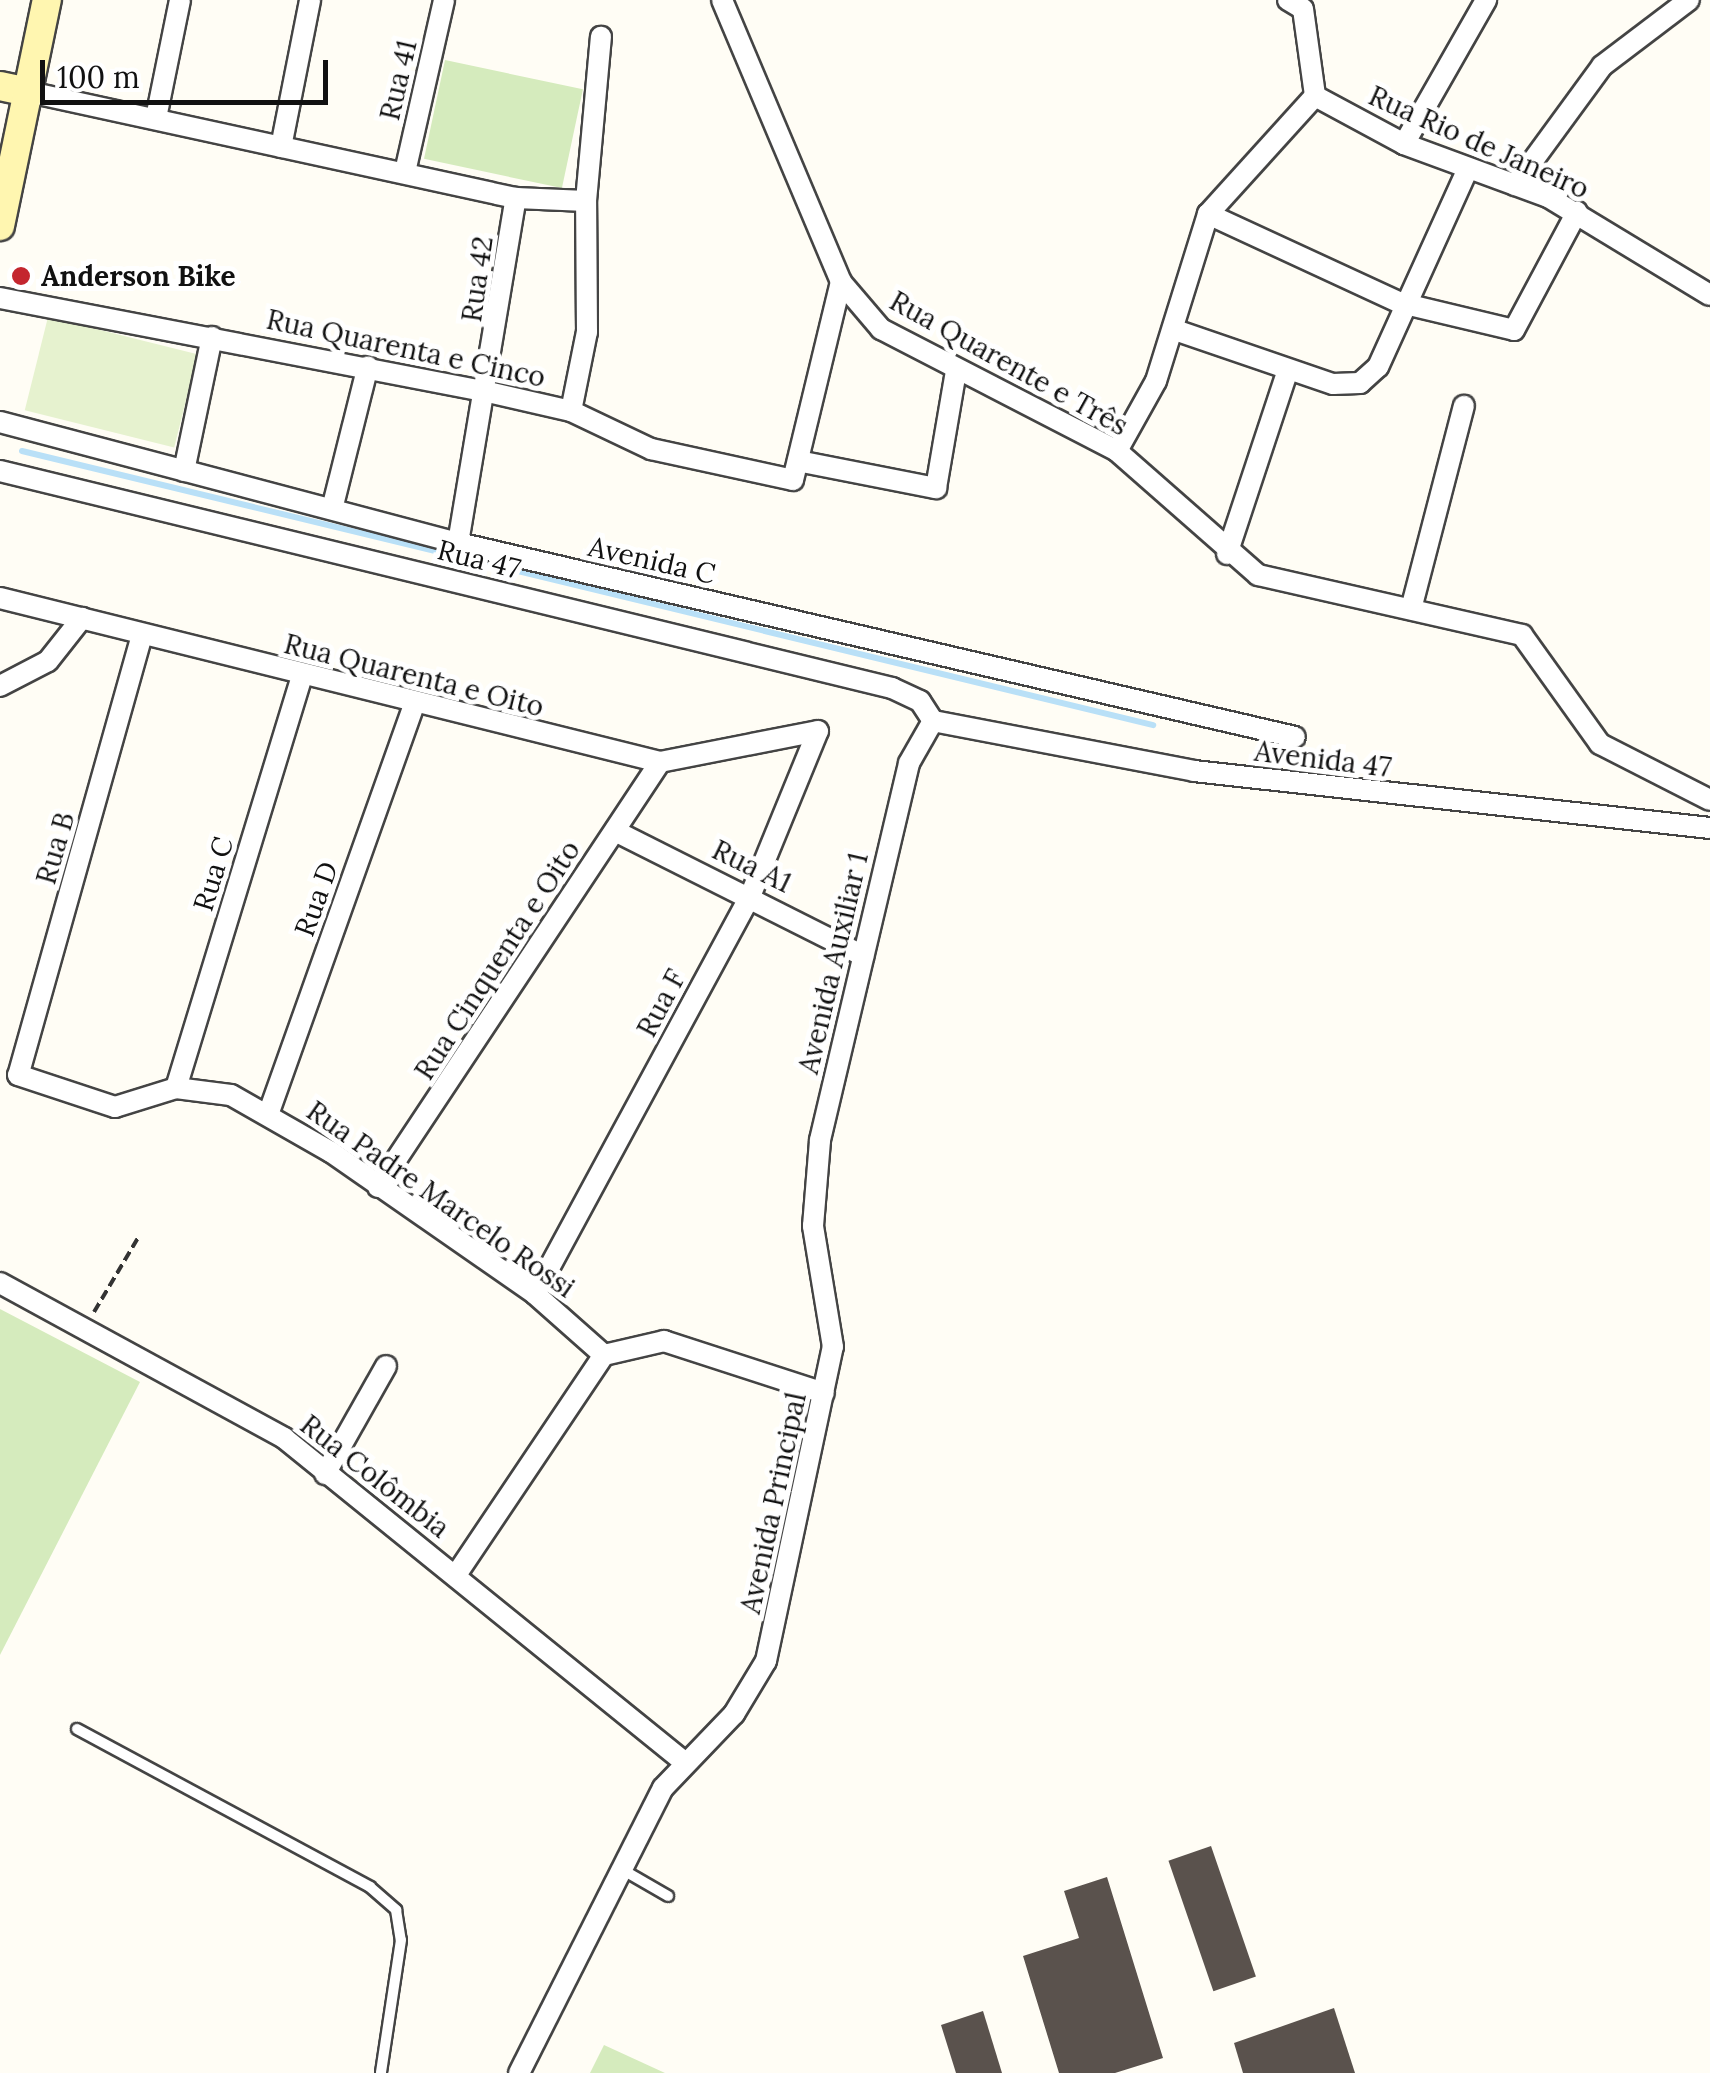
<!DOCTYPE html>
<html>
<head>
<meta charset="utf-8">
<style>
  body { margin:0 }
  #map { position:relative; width:1710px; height:2073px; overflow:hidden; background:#fffdf5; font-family:Lora,serif }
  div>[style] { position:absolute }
  .green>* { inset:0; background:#d5ebbd; transform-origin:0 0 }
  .pitch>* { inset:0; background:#e6f2cf; transform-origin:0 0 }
  .stream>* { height:6px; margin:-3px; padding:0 3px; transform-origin:3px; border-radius:3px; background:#b9e0f7 }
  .building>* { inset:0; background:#5a524d; transform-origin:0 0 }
  .path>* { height:4px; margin-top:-2px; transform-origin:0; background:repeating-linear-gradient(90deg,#333 0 10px,transparent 0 15px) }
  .roads { filter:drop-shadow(2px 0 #444) drop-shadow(-2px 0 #444) drop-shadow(0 2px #444) drop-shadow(0 -2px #444) }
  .lane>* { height:10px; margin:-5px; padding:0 5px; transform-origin:5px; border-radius:5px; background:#fff }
  .street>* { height:20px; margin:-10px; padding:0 10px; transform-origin:10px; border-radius:10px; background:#fff }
  .secondary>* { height:28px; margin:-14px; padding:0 14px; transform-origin:14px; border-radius:14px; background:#fff6b0 }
  .dots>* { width:28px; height:28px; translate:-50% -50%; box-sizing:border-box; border:5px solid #fff; border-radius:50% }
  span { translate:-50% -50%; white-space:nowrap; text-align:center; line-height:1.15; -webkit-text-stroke:10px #fff; paint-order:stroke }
  .street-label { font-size:28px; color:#111 }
  .poi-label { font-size:28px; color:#111; font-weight:700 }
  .left { translate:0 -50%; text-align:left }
  .scale { position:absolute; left:40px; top:60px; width:288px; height:45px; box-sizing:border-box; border:5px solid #111; border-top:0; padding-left:12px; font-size:30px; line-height:35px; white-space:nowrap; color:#111; -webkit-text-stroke:8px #fff; paint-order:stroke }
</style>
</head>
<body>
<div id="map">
  <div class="green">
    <i style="left:445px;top:60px;width:141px;height:101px;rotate:12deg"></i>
    <i style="clip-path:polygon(0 1309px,140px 1382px,0 1655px)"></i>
    <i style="clip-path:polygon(604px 2045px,665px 2073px,590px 2073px)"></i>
  </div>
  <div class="pitch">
    <i style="left:48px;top:317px;width:154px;height:96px;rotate:14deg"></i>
  </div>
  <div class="stream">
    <i style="left:22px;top:451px;width:1164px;rotate:13.62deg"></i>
  </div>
  <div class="building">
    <i style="left:1211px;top:1846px;width:138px;height:45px;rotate:71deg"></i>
    <i style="clip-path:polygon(1107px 1877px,1163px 2058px,1115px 2073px,1059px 2073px,1023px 1956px,1079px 1938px,1064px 1891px)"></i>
    <i style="clip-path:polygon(1334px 2008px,1355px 2073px,1243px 2073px,1234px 2043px)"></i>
    <i style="clip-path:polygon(983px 2011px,1002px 2073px,956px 2073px,941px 2025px)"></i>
  </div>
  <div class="path">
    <i style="left:94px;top:1312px;width:86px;rotate:-59.3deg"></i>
  </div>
  <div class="roads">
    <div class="lane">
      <i style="left:77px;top:1729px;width:333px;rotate:28.3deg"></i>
      <i style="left:370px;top:1887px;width:35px;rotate:41deg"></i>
      <i style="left:396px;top:1910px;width:30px;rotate:81deg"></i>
      <i style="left:401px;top:1940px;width:134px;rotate:98.6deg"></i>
      <i style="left:623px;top:1870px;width:52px;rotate:30deg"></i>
    </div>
    <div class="street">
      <i style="left:722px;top:0;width:306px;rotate:67.1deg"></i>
      <i style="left:841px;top:282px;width:62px;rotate:49.6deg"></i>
      <i style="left:881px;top:329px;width:266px;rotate:27.3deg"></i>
      <i style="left:1117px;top:451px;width:188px;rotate:41.3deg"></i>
      <i style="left:1258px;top:575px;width:271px;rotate:12.8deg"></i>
      <i style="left:1522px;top:635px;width:134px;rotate:54.4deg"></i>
      <i style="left:1600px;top:744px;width:123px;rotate:27deg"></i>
      <i style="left:1288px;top:0;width:17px;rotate:31deg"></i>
      <i style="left:1303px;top:9px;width:88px;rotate:82.1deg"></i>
      <i style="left:1315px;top:96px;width:101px;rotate:28.3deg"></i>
      <i style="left:1404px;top:144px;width:153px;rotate:20.2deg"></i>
      <i style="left:1548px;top:197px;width:189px;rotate:31.2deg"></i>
      <i style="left:29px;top:92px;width:498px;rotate:12.3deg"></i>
      <i style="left:516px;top:198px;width:70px;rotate:2.5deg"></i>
      <i style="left:156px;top:118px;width:120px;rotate:-78.5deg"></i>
      <i style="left:1404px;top:144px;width:166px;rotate:-60.3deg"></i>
      <i style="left:281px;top:147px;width:150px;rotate:-78.8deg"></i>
      <i style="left:405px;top:172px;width:176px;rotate:-77.2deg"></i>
      <i style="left:1515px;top:185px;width:147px;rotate:-53.8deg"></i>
      <i style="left:1602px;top:66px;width:109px;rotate:-37.2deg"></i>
      <i style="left:1208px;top:214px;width:213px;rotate:24.8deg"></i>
      <i style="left:1401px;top:303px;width:116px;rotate:13.4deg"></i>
      <i style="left:1514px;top:330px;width:134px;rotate:-61.9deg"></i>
      <i style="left:0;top:298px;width:497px;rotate:10.9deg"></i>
      <i style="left:488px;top:392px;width:85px;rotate:12.9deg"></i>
      <i style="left:571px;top:411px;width:89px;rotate:25.4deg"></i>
      <i style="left:651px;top:449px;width:145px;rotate:12.3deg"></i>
      <i style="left:793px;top:480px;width:204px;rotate:-76.4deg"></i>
      <i style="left:1175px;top:330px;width:167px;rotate:18.9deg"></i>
      <i style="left:1333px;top:384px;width:27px;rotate:-2deg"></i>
      <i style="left:1360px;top:383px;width:24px;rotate:-42deg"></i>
      <i style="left:1378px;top:367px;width:215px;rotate:-65.6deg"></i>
      <i style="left:571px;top:411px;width:81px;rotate:-78.6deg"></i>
      <i style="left:587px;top:332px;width:131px;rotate:-90.4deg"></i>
      <i style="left:586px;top:201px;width:165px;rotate:-84.8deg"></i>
      <i style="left:0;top:422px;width:474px;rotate:14.8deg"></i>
      <i style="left:458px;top:543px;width:859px;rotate:13.05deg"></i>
      <i style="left:1117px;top:451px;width:80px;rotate:-60.9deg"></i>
      <i style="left:1156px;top:381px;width:175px;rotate:-72.7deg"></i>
      <i style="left:1208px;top:214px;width:159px;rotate:-47.8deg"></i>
      <i style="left:798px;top:461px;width:141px;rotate:11.1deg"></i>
      <i style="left:936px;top:488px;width:119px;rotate:-80.3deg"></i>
      <i style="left:0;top:471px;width:918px;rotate:13.67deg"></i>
      <i style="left:892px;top:688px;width:31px;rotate:25deg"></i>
      <i style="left:920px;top:701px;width:24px;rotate:57deg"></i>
      <i style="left:184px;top:471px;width:137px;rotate:-78.2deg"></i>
      <i style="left:332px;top:509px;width:147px;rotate:-75.9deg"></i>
      <i style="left:458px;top:543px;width:350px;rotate:-80.5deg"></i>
      <i style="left:1227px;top:554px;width:194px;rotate:-71.7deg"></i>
      <i style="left:0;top:598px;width:680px;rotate:13.95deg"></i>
      <i style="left:660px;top:762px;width:161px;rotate:-11.1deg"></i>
      <i style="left:1411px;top:609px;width:210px;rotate:-75.4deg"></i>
      <i style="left:142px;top:635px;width:457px;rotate:105.7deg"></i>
      <i style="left:18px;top:1075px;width:102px;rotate:18.3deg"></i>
      <i style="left:115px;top:1107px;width:64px;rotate:-17.3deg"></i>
      <i style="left:176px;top:1088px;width:55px;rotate:7.3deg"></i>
      <i style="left:231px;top:1095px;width:115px;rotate:29.7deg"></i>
      <i style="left:331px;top:1152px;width:249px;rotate:34.8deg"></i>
      <i style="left:535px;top:1294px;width:92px;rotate:41.5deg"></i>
      <i style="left:604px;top:1355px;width:62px;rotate:-13.1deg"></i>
      <i style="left:664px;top:1341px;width:168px;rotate:18deg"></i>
      <i style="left:0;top:686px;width:54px;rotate:-27.5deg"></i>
      <i style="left:48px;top:661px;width:55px;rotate:-51.7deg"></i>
      <i style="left:933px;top:721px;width:266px;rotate:10.8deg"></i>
      <i style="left:1194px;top:771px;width:519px;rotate:6.3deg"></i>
      <i style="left:615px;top:831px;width:278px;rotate:26.7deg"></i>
      <i style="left:176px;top:1088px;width:432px;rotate:-73deg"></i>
      <i style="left:269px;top:1112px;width:433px;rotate:-70.4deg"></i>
      <i style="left:378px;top:1187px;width:510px;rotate:-56.43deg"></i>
      <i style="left:0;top:1283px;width:324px;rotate:28.6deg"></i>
      <i style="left:284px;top:1438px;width:513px;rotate:38.99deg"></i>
      <i style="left:535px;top:1294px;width:455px;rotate:-61.6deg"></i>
      <i style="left:751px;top:894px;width:176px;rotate:-67.7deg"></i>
      <i style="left:325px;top:1474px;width:124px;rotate:-60.5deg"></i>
      <i style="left:456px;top:1575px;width:265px;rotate:-56.1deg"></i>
      <i style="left:519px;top:2073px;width:319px;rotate:-63.2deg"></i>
      <i style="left:663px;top:1788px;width:103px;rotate:-46.2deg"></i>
      <i style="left:734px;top:1714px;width:62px;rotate:-58.9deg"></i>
      <i style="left:766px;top:1661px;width:321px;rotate:-78deg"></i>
      <i style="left:833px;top:1347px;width:123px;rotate:-99.4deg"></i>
      <i style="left:813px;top:1226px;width:86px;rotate:-85.3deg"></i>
      <i style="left:820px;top:1140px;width:387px;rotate:-76.7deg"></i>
      <i style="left:909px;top:763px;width:48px;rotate:-60.3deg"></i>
    </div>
    <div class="secondary">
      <i style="left:0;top:86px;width:30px;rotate:12deg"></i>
      <i style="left:0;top:226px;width:231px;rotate:-78.3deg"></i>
    </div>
  </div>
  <div class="dots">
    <i style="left:21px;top:276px;background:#c4262e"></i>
  </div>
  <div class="street-label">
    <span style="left:398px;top:80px;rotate:-77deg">Rua 41</span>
    <span style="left:1479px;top:142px;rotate:24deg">Rua Rio de Janeiro</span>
    <span style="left:477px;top:279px;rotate:-82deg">Rua 42</span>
    <span style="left:406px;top:348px;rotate:12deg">Rua Quarenta e Cinco</span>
    <span style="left:1009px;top:363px;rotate:29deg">Rua Quarente e Três</span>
    <span style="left:479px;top:559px;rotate:14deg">Rua 47</span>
    <span style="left:652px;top:560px;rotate:13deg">Avenida C</span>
    <span style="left:414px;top:675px;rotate:14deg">Rua Quarenta e Oito</span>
    <span style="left:1323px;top:759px;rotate:7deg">Avenida 47</span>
    <span style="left:55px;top:848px;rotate:-74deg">Rua B</span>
    <span style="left:752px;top:866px;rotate:26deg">Rua A1</span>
    <span style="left:213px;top:874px;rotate:-73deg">Rua C</span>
    <span style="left:316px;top:899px;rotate:-70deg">Rua D</span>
    <span style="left:497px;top:960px;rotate:-57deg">Rua Cinquenta e Oito</span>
    <span style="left:833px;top:963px;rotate:-77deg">Avenida Auxiliar 1</span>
    <span style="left:661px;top:1003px;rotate:-62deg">Rua F</span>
    <span style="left:441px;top:1199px;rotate:35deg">Rua Padre Marcelo Rossi</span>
    <span style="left:375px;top:1476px;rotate:38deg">Rua Colômbia</span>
    <span style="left:773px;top:1503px;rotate:-78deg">Avenida Principal</span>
  </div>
  <div class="poi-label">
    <span class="left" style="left:41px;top:276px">Anderson Bike</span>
  </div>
  <div class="scale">100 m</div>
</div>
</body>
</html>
